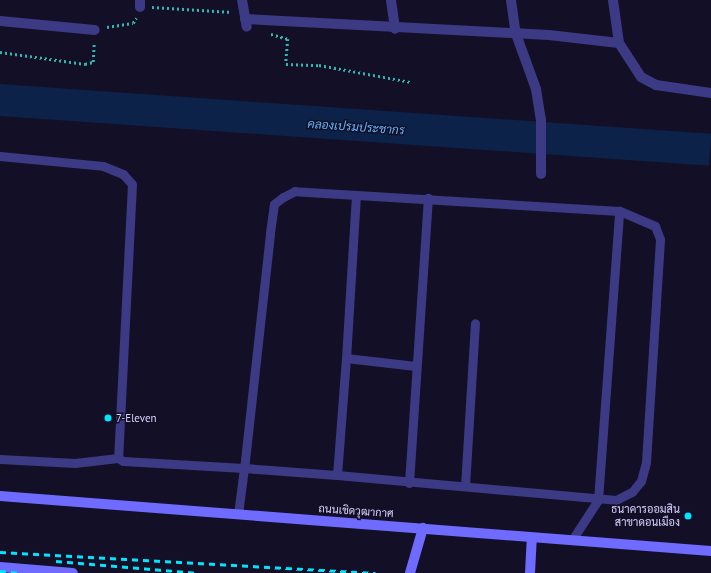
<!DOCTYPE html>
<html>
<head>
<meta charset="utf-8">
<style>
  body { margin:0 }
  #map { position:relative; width:711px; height:573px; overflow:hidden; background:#130f26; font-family:"PT Sans",Sarabun,sans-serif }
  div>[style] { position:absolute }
  .water>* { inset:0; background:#0c2248; transform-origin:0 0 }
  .path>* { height:2.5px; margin-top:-1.25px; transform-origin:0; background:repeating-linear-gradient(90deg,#2fb8b0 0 2px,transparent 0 5px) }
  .service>* { height:9px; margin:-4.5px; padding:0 4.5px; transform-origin:4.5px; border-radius:4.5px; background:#3d3a85 }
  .minor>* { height:10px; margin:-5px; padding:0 5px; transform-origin:5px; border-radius:5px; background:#3d3a85 }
  .secondary>* { height:10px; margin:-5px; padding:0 5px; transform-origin:5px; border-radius:5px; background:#6f6bff }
  .rail>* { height:3px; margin-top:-1.5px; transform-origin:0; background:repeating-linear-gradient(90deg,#00e5ff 0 6px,transparent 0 11px) }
  .dots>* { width:11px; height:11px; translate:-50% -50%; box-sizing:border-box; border:2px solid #130f26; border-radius:50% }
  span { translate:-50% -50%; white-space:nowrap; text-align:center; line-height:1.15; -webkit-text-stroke:3px #130f26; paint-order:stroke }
  .poi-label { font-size:11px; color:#d9d4ff }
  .left { translate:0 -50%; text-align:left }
  .right { translate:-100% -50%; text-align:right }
  .street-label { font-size:11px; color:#d9d4ff }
  .water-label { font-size:12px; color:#62b6ff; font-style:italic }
</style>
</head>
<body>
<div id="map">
  <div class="water">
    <i style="left:0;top:84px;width:713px;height:32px;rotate:4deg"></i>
  </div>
  <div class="path">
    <i style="left:152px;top:7px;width:80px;rotate:3.6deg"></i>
    <i style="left:107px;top:27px;width:26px;rotate:-9deg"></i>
    <i style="left:133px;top:23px;width:6px;rotate:-59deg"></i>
    <i style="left:271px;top:34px;width:18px;rotate:16deg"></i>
    <i style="left:288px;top:39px;width:25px;rotate:95deg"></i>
    <i style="left:286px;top:64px;width:33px;rotate:2deg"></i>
    <i style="left:319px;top:65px;width:94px;rotate:10.5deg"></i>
    <i style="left:0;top:52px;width:86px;rotate:8deg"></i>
    <i style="left:85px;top:64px;width:8px;rotate:-14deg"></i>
    <i style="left:93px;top:62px;width:19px;rotate:-87deg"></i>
  </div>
  <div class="service">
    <i style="left:0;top:156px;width:103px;rotate:5.5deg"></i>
    <i style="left:103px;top:166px;width:22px;rotate:22deg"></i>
    <i style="left:123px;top:174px;width:13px;rotate:48deg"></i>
    <i style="left:132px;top:184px;width:274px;rotate:92.9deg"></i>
    <i style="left:356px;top:195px;width:163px;rotate:93.5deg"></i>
    <i style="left:346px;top:358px;width:70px;rotate:6.5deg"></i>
    <i style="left:0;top:459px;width:75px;rotate:3.1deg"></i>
    <i style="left:75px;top:463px;width:43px;rotate:-6.6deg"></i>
    <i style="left:118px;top:458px;width:6px;rotate:31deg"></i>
    <i style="left:123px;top:461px;width:121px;rotate:3.3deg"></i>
    <i style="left:244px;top:468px;width:93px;rotate:4.3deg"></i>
    <i style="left:337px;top:475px;width:280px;rotate:5.1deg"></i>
    <i style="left:616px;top:500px;width:18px;rotate:-27deg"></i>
    <i style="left:632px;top:492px;width:14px;rotate:-51deg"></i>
    <i style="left:641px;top:481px;width:20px;rotate:-75deg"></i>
    <i style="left:646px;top:462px;width:223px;rotate:-86.4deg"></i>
    <i style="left:660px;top:239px;width:14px;rotate:-111deg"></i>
    <i style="left:655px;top:226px;width:39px;rotate:-157deg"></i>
    <i style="left:619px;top:211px;width:325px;rotate:-176.5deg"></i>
    <i style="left:295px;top:191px;width:13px;rotate:153deg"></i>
    <i style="left:283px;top:197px;width:11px;rotate:142deg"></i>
    <i style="left:274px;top:204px;width:30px;rotate:98deg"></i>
    <i style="left:270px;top:234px;width:235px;rotate:96.3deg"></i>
    <i style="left:244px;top:468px;width:46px;rotate:97.4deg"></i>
    <i style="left:337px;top:475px;width:117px;rotate:-85.6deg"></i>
    <i style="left:409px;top:483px;width:286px;rotate:-86.2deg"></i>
    <i style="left:465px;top:486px;width:163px;rotate:-86.5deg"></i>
    <i style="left:572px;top:540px;width:48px;rotate:-57deg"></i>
    <i style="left:598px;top:500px;width:290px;rotate:-85.8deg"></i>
  </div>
  <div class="minor">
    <i style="left:140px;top:0;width:7px;rotate:90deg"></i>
    <i style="left:242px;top:0;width:27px;rotate:80deg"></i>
    <i style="left:391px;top:0;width:29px;rotate:82deg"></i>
    <i style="left:511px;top:0;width:34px;rotate:82deg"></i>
    <i style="left:516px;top:34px;width:59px;rotate:70deg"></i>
    <i style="left:536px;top:89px;width:31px;rotate:81deg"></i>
    <i style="left:541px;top:120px;width:54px;rotate:90deg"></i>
    <i style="left:613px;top:0;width:43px;rotate:82.1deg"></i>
    <i style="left:245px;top:19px;width:304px;rotate:3deg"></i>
    <i style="left:549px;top:35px;width:70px;rotate:6.5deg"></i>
    <i style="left:619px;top:43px;width:40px;rotate:57.1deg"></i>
    <i style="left:641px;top:77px;width:17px;rotate:28deg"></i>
    <i style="left:656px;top:85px;width:56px;rotate:8.3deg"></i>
    <i style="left:0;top:21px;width:95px;rotate:5.4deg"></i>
  </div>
  <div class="secondary">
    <i style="left:0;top:496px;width:713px;rotate:4.42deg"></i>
    <i style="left:0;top:567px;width:73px;rotate:4.7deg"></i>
    <i style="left:410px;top:573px;width:47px;rotate:-73.9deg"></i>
    <i style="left:530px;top:573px;width:35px;rotate:-87deg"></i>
  </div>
  <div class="rail">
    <i style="left:0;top:552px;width:376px;rotate:3.2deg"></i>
    <i style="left:56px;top:561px;width:143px;rotate:4.8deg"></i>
    <i style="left:0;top:571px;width:20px;rotate:6deg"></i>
  </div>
  <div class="dots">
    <i style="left:108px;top:418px;background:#00e5ff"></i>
    <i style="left:688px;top:516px;background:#00e5ff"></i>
  </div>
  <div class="poi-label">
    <span class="left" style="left:116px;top:418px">7-Eleven</span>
    <span class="right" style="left:680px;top:516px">ธนาคารออมสิน<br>สาขาดอนเมือง</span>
  </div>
  <div class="street-label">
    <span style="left:356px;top:511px;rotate:4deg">ถนนเชิดวุฒากาศ</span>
  </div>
  <div class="water-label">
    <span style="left:356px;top:127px;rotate:4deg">คลองเปรมประชากร</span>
  </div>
</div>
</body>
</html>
